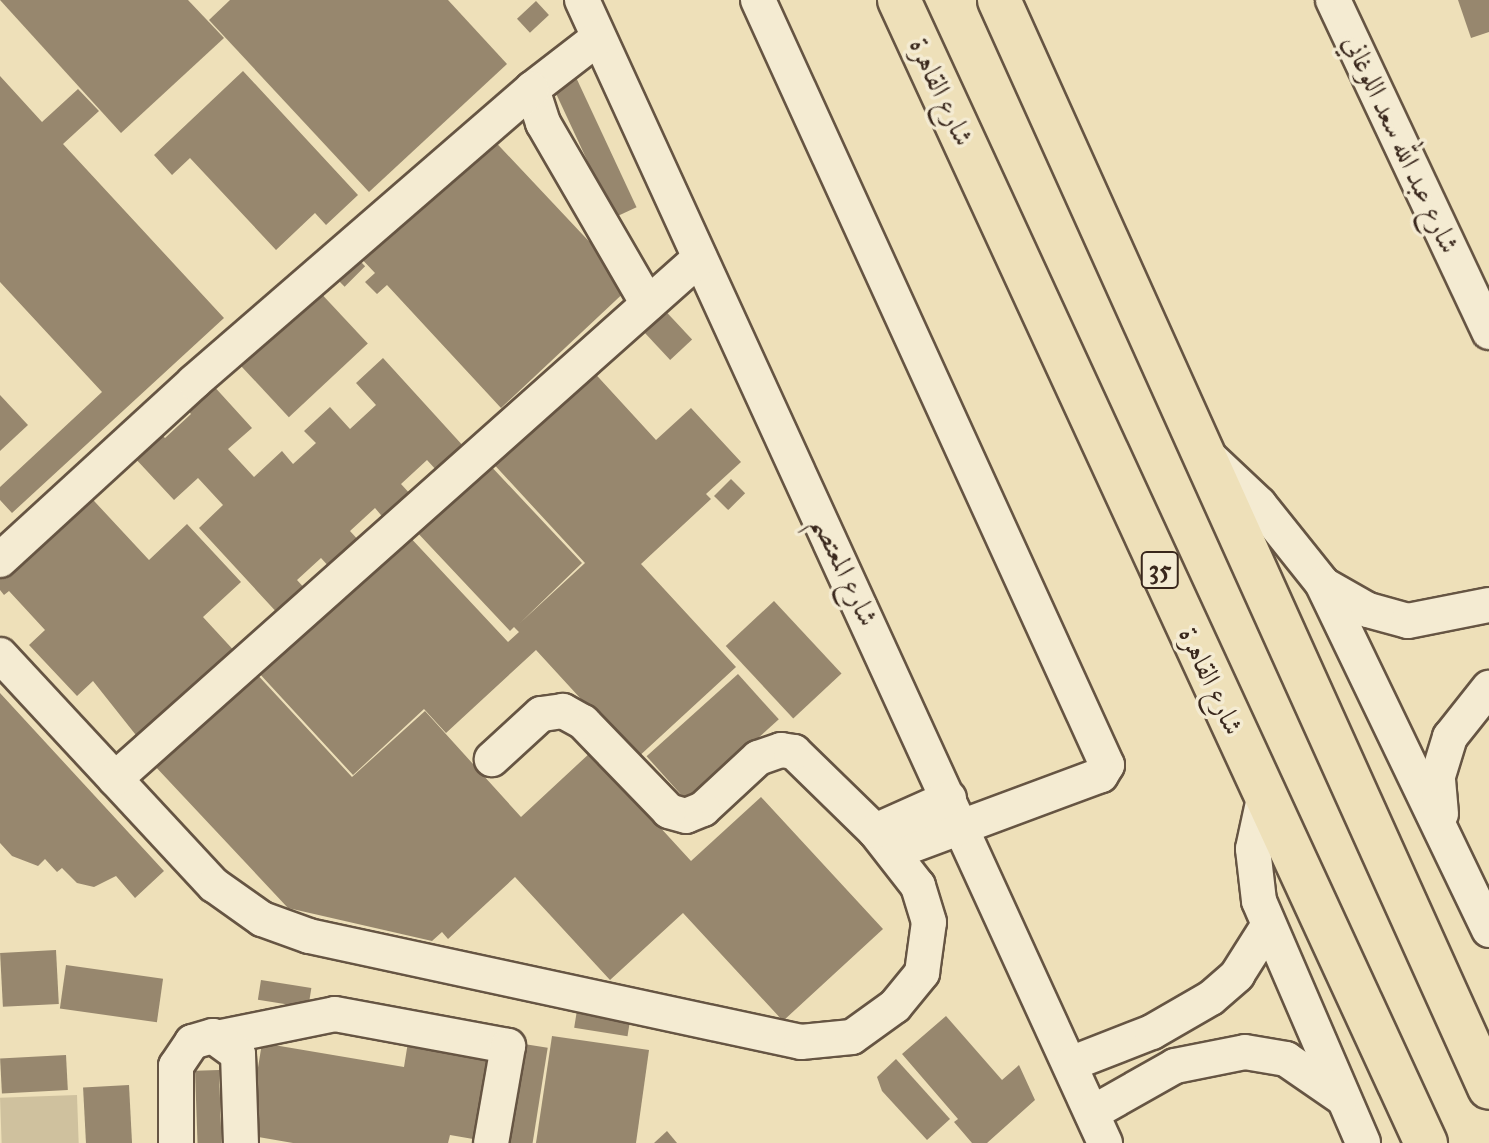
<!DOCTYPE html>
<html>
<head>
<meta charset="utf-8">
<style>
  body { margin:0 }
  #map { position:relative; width:1489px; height:1143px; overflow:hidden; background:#eee0b9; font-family:"IM FELL Great Primer",Amiri,serif }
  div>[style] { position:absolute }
  .green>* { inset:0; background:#cfc19e; transform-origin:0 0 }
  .building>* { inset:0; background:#97876e; transform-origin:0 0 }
  .roads { filter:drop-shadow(2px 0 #665543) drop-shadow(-2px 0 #665543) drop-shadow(0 2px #665543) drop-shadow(0 -2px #665543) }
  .minor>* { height:34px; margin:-17px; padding:0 17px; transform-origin:17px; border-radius:17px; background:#f4ebd2 }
  .major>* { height:42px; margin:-21px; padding:0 21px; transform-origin:21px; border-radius:21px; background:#eee0b9 }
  span { translate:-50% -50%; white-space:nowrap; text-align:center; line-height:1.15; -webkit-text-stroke:7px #f4ebd2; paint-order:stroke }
  .shield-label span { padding:2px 6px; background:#f4ebd2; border:2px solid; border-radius:6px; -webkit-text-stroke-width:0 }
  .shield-label { font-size:26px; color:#39271c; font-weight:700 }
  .street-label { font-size:28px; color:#39271c }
</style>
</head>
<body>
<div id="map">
  <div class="green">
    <i style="left:77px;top:1095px;width:48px;height:77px;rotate:88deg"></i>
  </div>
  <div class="building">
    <i style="clip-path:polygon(0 0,188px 0,224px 38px,121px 133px)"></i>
    <i style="clip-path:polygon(230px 0,448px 0,507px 64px,369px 192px,209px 20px)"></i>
    <i style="clip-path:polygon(1458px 0,1489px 0,1489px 32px,1471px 38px)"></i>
    <i style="left:536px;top:1px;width:19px;height:26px;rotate:47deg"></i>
    <i style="clip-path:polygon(243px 71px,358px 195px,326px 225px,315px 213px,276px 250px,190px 158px,172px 175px,154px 155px)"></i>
    <i style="left:574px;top:73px;width:148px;height:25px;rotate:65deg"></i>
    <i style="clip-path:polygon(0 76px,42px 122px,78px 89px,99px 111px,63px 144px,224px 318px,12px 513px,0 500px,0 487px,102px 392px,0 282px)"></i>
    <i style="clip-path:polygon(487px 133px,631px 286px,501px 408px,387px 285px,377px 294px,365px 282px,375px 273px,357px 254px)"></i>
    <i style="left:351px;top:252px;width:20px;height:29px;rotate:45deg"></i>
    <i style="left:316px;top:288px;width:76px;height:108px;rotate:47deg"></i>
    <i style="left:658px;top:303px;width:50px;height:30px;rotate:47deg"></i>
    <i style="clip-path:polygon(383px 358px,465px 448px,438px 472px,427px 460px,401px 484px,412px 496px,386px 521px,375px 508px,350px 531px,361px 543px,332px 570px,321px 558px,297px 580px,308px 592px,281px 617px,199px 528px,223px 505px,198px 478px,174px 500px,133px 456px,159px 432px,165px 438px,191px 414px,185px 407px,211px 383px,252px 428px,228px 449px,254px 477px,282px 451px,293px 464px,316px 443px,304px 431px,330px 407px,350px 429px,376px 405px,356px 383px)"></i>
    <i style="clip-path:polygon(589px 367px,656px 440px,691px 408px,741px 462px,706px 494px,711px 499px,641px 564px,736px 667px,636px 759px,536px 650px,446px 733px,424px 709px,353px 775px,258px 672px,407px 534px,508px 642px,519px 632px,514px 627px,510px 631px,414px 529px,487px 462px,582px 563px,520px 623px,585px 563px,489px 459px)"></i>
    <i style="clip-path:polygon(0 395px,28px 425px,0 451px)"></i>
    <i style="left:731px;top:479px;width:20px;height:24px;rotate:45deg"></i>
    <i style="clip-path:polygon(82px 488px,149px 560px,187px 524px,241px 582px,203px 617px,238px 655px,143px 744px,93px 681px,77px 696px,29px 645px,45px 630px,9px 591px,4px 595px,0 590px,0 565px)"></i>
    <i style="left:774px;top:601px;width:99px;height:66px;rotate:47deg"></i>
    <i style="clip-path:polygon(254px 671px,352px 777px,425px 711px,521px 817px,591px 752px,691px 861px,761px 797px,883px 929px,783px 1021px,683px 913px,610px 980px,515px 877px,448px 939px,442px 932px,432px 941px,288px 908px,153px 764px)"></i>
    <i style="left:738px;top:674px;width:61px;height:123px;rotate:48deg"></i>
    <i style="clip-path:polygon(0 693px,164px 871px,135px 898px,116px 876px,94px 887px,77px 883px,62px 868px,57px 872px,45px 859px,38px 866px,12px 856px,0 843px)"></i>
    <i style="left:56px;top:950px;width:54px;height:56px;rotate:87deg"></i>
    <i style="left:66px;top:965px;width:98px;height:44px;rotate:8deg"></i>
    <i style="left:261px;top:980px;width:51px;height:20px;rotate:9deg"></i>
    <i style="left:577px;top:1010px;width:54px;height:18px;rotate:9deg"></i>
    <i style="clip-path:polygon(946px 1016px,1002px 1080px,1019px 1065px,1035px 1100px,987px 1143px,972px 1143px,954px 1122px,958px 1119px,902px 1054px)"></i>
    <i style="clip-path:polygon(552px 1036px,649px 1050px,636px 1143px,536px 1143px)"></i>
    <i style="clip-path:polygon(408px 1042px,492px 1055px,479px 1140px,450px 1135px,448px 1143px,293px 1143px,247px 1135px,262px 1043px,404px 1067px)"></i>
    <i style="left:524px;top:1044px;width:24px;height:100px;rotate:9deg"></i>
    <i style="left:66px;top:1055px;width:35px;height:66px;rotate:87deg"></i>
    <i style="clip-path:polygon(896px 1059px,950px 1119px,927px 1140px,882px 1091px,877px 1077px)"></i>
    <i style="left:219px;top:1070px;width:73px;height:24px;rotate:88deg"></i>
    <i style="left:129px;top:1085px;width:58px;height:46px;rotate:87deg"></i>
    <i style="clip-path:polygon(667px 1131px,677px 1143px,654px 1143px)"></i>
  </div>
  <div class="roads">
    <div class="minor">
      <i style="left:582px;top:0;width:1257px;rotate:65.41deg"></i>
      <i style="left:758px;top:0;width:841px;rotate:65.48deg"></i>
      <i style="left:1107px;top:765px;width:12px;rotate:121deg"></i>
      <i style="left:1101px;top:775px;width:221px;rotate:159.6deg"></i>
      <i style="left:1333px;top:0;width:367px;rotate:64.8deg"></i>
      <i style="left:598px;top:38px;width:83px;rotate:142.3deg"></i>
      <i style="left:532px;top:89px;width:36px;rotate:72deg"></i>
      <i style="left:543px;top:123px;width:209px;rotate:59.9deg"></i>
      <i style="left:1206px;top:454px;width:73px;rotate:43.3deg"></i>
      <i style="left:1259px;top:504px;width:101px;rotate:51.4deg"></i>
      <i style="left:1322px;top:583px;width:385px;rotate:64.3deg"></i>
      <i style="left:0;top:560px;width:263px;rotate:-42.5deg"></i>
      <i style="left:194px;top:382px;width:447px;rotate:-40.9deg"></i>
      <i style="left:1324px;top:585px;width:51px;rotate:29.6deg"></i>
      <i style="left:1368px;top:610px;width:41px;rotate:15.4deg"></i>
      <i style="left:1408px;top:621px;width:83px;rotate:-11.2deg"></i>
      <i style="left:0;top:655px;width:314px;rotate:47.1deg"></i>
      <i style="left:214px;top:885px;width:59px;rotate:35.3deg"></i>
      <i style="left:262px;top:919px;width:50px;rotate:19.9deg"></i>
      <i style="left:309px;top:936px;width:503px;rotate:12.16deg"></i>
      <i style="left:801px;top:1042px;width:51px;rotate:-5.6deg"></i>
      <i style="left:852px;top:1037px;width:53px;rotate:-35.8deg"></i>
      <i style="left:895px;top:1006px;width:43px;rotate:-50.7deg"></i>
      <i style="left:922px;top:973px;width:51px;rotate:-82.2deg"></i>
      <i style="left:929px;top:922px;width:38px;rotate:-107deg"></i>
      <i style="left:918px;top:886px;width:70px;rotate:-128deg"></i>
      <i style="left:875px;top:831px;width:113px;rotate:-135.7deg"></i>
      <i style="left:794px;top:752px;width:13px;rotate:-171deg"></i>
      <i style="left:781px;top:750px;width:24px;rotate:161deg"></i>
      <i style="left:758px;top:758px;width:75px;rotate:137.2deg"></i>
      <i style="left:703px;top:809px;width:18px;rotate:158deg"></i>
      <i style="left:686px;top:816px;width:18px;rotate:-164deg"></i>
      <i style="left:669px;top:811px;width:124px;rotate:-134deg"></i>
      <i style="left:583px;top:722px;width:23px;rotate:-151deg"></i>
      <i style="left:563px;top:711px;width:22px;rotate:172deg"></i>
      <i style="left:541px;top:714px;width:67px;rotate:137.4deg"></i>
      <i style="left:115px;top:779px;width:783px;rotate:-41.69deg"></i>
      <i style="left:1264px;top:798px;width:52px;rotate:102.2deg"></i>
      <i style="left:1253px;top:849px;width:52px;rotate:83.4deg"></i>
      <i style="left:1259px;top:901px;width:263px;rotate:66.7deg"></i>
      <i style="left:1441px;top:814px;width:38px;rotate:-95deg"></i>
      <i style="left:1438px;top:776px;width:41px;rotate:-72.9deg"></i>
      <i style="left:1450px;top:737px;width:63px;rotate:-51.5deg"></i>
      <i style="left:875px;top:831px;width:81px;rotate:-24deg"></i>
      <i style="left:222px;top:1037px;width:115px;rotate:-11.5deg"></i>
      <i style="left:335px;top:1014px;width:176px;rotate:10.5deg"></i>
      <i style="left:508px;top:1046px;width:98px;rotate:99.9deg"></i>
      <i style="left:1070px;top:1064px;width:88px;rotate:-21.3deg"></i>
      <i style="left:1152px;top:1032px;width:68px;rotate:-30deg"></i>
      <i style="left:1211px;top:998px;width:35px;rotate:-41deg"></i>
      <i style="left:1237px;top:975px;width:58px;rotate:-57.7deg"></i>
      <i style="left:1092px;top:1113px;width:95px;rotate:-29.5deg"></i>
      <i style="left:1175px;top:1066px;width:71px;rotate:-11.3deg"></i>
      <i style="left:1245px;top:1052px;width:42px;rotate:9.7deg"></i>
      <i style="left:1286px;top:1059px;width:67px;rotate:34.6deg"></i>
      <i style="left:176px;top:1143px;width:77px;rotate:-90deg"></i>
      <i style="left:176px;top:1066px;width:29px;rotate:-56deg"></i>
      <i style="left:192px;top:1042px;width:22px;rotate:-16deg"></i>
      <i style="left:213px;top:1036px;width:31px;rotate:36deg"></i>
      <i style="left:238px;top:1054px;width:89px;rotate:88.1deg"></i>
    </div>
    <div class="major">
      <i style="left:899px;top:0;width:1259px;rotate:65.25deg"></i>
      <i style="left:999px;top:0;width:1193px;rotate:65.75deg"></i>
    </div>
  </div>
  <div class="shield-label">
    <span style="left:1160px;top:570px">35</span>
  </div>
  <div class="street-label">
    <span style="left:941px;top:92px;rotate:65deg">شارع القاهرة</span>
    <span style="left:1401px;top:144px;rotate:65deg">شارع عبد الله سعد اللوغاني</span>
    <span style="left:845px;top:571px;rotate:65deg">شارع المعتصم</span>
    <span style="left:1211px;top:681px;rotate:65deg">شارع القاهرة</span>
  </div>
</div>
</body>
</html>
